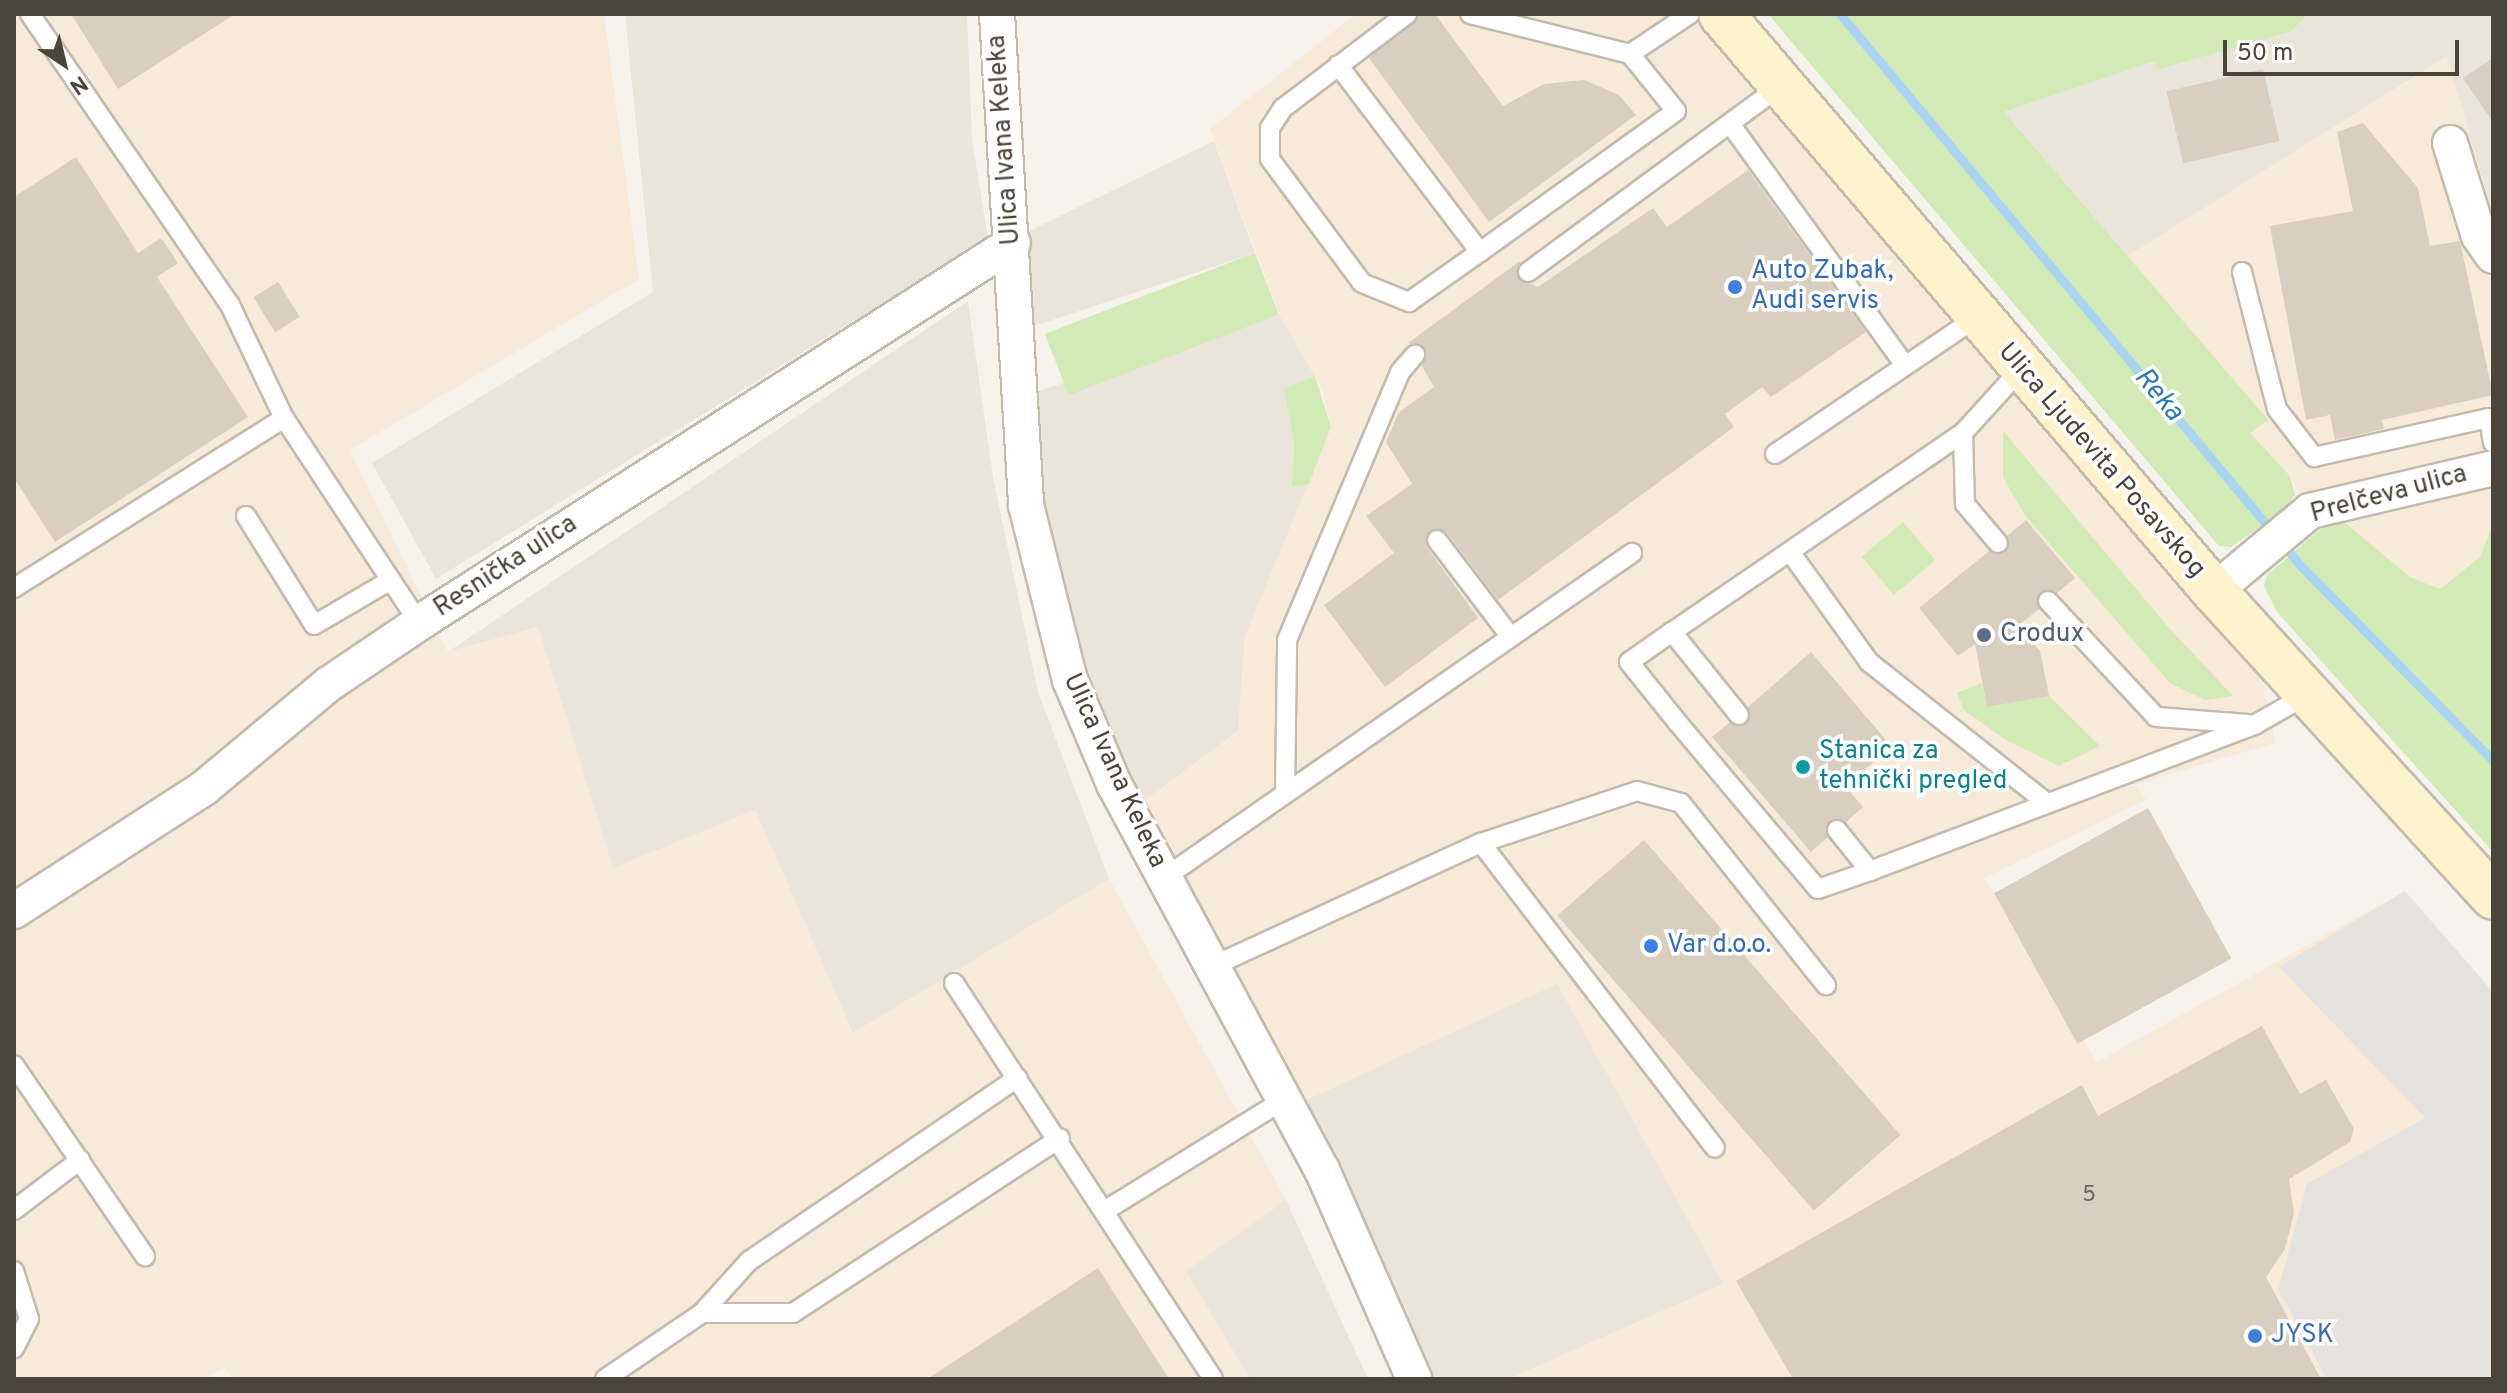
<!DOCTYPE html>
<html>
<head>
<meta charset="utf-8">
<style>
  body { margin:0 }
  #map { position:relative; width:2507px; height:1393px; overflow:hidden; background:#f6f3ec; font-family:Overpass,sans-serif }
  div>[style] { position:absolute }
  .residential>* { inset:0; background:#eae5da }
  .commercial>* { inset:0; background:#f7ead8 }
  .green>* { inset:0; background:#d2eab5; transform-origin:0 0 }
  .parking>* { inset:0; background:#e5e3e0 }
  .stream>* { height:9px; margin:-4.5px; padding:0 4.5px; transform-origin:4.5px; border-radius:4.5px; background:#a9d4f2 }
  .building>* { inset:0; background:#d8cfc1; transform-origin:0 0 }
  .roads { filter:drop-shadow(2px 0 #c2bbae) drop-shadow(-2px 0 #c2bbae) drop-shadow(0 2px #c2bbae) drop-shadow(0 -2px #c2bbae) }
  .lane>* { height:18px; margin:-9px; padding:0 9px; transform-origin:9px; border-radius:9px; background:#fff }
  .street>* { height:34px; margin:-17px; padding:0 17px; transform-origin:17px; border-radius:17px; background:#fff }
  .secondary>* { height:44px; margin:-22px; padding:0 22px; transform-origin:22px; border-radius:22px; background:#fff3cd }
  .dots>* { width:22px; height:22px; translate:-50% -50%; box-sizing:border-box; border:4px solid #fff; border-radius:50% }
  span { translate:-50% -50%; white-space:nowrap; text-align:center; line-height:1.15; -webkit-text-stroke:7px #fff; paint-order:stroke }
  .number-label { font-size:22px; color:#6e675b }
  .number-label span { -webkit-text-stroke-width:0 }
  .street-label { font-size:26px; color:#4b4439 }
  .shop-label { font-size:26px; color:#366cbe }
  .left { translate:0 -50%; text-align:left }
  .service-label { font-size:26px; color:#4e5e75 }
  .culture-label { font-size:26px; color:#0d838f }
  .water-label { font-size:28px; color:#2e7ab2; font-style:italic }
  .frame { position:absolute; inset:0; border:16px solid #4b4439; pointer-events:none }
  .north { position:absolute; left:24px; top:24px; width:80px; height:80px; -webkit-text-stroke:6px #fff; paint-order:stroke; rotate:145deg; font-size:22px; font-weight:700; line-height:32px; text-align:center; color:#4b4439 }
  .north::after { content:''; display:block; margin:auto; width:28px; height:36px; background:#4b4439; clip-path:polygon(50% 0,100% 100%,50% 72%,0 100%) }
  .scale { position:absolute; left:2223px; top:40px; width:236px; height:36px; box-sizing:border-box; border:4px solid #4b4439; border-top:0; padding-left:10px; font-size:24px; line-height:28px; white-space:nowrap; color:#4b4439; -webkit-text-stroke:6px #fff; paint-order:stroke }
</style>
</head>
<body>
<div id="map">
  <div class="residential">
    <i style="clip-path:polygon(625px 14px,967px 14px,972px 139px,988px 238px,436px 579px,372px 463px,653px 292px)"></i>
    <i style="clip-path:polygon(2308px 14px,2493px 14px,2493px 214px,2446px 57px,2125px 258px,2004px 112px,2155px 61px,2157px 70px,2292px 31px)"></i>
    <i style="clip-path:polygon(1214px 141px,1255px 253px,1028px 328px,1027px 232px)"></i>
    <i style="clip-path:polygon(968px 301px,993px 477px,1038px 692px,1109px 879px,853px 1033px,755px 810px,613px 869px,538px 627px,448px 652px)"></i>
    <i style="clip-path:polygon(1279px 314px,1315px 376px,1285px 389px,1294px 441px,1292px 487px,1309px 484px,1245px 637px,1238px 731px,1139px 805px,1089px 694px,1043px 522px,1032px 393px)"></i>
    <i style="clip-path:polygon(1557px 983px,1724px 1284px,1509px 1379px,1428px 1379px,1302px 1102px)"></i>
    <i style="clip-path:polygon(1286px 1200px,1368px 1379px,1250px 1379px,1185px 1271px)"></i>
  </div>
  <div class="commercial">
    <i style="clip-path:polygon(14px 14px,604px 14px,639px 279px,350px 450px,448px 652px,538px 627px,613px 868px,755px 810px,853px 1033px,1109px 879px,1286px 1200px,1186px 1271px,1250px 1379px,233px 1379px,224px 1367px,206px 1379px,14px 1379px)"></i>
    <i style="clip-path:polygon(1356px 14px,1701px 14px,2261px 671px,2275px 743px,2136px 784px,2146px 800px,1984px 878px,2097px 1062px,2405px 891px,2493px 992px,2493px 1379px,1509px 1379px,1724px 1284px,1557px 984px,1302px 1102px,1139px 805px,1238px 731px,1245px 637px,1331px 427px,1321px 386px,1279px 314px,1210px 129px)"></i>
    <i style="clip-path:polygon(2447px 57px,2493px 214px,2493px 521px,2480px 557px,2440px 589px,2410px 577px,2343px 521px,2321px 529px,2290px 476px,2250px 433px,2267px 420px,2125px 258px)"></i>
  </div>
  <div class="green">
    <i style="clip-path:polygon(1768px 14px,2308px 14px,2292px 31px,2157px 70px,2155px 61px,2004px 112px,2268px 420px,2250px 433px,2290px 476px,2295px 495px,2282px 511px,2231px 547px,2219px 546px)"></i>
    <i style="left:1255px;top:253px;width:66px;height:225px;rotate:69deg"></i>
    <i style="clip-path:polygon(1315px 376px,1331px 427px,1309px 484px,1292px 487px,1294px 441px,1284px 389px)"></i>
    <i style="clip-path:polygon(2003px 431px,2169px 628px,2233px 696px,2205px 700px,2170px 683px,2024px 514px,2003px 477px)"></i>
    <i style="clip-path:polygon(2343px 521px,2410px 577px,2440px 589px,2480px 557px,2493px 523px,2493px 852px,2277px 612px,2264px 586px,2267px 575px,2321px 529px)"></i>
    <i style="left:1903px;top:522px;width:50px;height:54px;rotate:50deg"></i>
    <i style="clip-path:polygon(1982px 683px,1987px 707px,2049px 696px,2100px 746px,2059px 766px,2006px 740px,1964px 710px,1957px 693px)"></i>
  </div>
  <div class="parking">
    <i style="clip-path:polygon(2405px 891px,2493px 992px,2493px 1379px,2327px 1379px,2278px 1290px,2307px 1184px,2425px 1118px,2279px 967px)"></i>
  </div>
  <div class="stream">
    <i style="left:1840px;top:14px;width:718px;rotate:50.14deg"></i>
    <i style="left:2300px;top:565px;width:275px;rotate:45.4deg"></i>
  </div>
  <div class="building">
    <i style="clip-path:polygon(71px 14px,235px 14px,118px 89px)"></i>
    <i style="clip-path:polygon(1419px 14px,1435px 14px,1503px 106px,1544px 84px,1584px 80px,1619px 95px,1636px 115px,1489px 222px,1369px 58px)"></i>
    <i style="clip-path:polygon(2493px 58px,2493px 122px,2463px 78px)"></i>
    <i style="left:2263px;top:69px;width:74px;height:99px;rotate:77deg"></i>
    <i style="clip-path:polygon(2363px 123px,2418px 188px,2430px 246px,2460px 241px,2493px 395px,2382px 420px,2384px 429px,2335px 440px,2330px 415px,2306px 420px,2270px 226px,2353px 211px,2337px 132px)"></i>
    <i style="clip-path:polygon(76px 157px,138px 253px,161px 238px,178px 263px,157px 277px,248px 417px,55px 542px,14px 478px,14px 197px)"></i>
    <i style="clip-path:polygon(1748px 170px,1866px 332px,1771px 397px,1762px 387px,1725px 414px,1734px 427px,1498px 600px,1447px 533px,1430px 530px,1427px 547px,1478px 618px,1385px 687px,1324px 605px,1394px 553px,1366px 516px,1412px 484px,1386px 442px,1399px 412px,1434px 387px,1422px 366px,1426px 350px,1408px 343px,1520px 261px,1518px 278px,1538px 287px,1653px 208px,1667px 227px)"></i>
    <i style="left:278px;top:282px;width:41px;height:29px;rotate:58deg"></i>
    <i style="clip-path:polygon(2026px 520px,2075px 578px,2057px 593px,2040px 592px,2039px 609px,2018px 626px,2040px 651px,2049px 696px,1987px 707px,1975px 644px,1958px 656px,1919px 608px,1989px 551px,2005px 553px,2007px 536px)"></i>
    <i style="clip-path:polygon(1811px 652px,1892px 747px,1845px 786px,1863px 807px,1846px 822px,1829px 821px,1828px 837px,1811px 852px,1712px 737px,1730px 722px,1747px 724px,1748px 707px)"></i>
    <i style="left:2148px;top:808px;width:172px;height:176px;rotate:61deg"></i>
    <i style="left:1644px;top:840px;width:391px;height:115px;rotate:49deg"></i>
    <i style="clip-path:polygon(2262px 1026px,2300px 1094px,2326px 1080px,2354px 1129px,2350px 1142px,2289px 1179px,2294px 1213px,2285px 1249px,2266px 1277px,2321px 1379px,1793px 1379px,1736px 1281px,2082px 1085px,2098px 1116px)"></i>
    <i style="clip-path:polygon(1098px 1268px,1169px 1379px,927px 1379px)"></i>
  </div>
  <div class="roads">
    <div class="lane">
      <i style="left:30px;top:14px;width:353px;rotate:55.5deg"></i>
      <i style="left:230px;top:305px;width:125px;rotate:64.5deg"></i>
      <i style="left:284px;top:418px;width:245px;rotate:56.6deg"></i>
      <i style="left:1407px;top:14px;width:156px;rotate:142.8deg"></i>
      <i style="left:1283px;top:108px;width:24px;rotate:123deg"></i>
      <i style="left:1270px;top:128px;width:31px;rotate:90deg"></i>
      <i style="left:1270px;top:159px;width:154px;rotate:53.4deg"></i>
      <i style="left:1362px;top:283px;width:51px;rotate:22deg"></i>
      <i style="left:1409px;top:302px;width:87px;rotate:-35.2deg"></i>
      <i style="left:1470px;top:14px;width:165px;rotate:14deg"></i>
      <i style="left:1630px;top:54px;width:72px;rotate:-33.7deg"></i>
      <i style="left:1338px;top:65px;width:235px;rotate:52.8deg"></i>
      <i style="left:1480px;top:252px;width:241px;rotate:-35.7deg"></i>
      <i style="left:1676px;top:111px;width:73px;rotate:-128.9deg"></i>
      <i style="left:1731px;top:125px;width:296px;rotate:54.1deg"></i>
      <i style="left:1528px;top:272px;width:313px;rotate:-36.4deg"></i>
      <i style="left:2242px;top:272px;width:141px;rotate:75.7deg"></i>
      <i style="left:2277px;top:409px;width:61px;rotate:52.4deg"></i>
      <i style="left:2314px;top:457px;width:179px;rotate:-12.6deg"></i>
      <i style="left:2489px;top:418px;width:25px;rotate:81deg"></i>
      <i style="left:1963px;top:433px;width:71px;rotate:88.4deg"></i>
      <i style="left:1965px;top:504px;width:51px;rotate:49.8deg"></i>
      <i style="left:1775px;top:454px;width:244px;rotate:-34.1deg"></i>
      <i style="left:246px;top:516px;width:128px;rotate:58deg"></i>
      <i style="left:314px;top:625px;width:89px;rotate:-30.3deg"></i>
      <i style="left:1437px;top:540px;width:122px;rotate:52.7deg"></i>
      <i style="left:1791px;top:553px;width:134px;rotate:54.4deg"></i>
      <i style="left:1869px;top:662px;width:222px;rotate:38.4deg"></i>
      <i style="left:14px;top:588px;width:319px;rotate:-32.2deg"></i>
      <i style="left:2048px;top:601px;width:158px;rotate:47deg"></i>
      <i style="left:2156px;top:717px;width:93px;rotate:4.3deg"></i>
      <i style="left:1672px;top:632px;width:52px;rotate:145.1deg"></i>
      <i style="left:1629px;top:662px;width:78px;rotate:51.2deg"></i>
      <i style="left:1678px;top:723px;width:217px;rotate:49.9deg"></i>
      <i style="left:1818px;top:889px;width:55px;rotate:-19.1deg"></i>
      <i style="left:1739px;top:715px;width:107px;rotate:-128.9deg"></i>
      <i style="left:1672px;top:632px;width:353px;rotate:-34.4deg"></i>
      <i style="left:1963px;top:433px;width:86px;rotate:-47.8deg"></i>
      <i style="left:1285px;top:792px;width:152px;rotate:-89.2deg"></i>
      <i style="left:1287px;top:640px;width:291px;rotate:-67.1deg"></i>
      <i style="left:1400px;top:372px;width:23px;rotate:-49deg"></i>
      <i style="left:1837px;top:830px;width:53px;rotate:51.2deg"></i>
      <i style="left:1870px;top:871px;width:413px;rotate:-20.8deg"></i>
      <i style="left:2256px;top:724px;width:59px;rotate:-29.6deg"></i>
      <i style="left:1481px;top:843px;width:384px;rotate:52.5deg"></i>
      <i style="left:1164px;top:878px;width:570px;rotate:-34.78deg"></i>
      <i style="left:1213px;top:966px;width:295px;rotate:-24.7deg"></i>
      <i style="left:1481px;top:843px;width:164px;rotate:-18.4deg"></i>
      <i style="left:1637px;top:791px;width:46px;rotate:15.3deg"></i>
      <i style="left:1681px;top:803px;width:233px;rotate:51.5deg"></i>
      <i style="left:954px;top:983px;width:473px;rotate:56.8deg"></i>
      <i style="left:14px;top:1065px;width:232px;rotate:55.6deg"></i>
      <i style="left:14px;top:1210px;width:83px;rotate:-37.1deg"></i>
      <i style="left:1106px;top:1210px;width:211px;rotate:-31.8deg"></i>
      <i style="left:14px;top:1271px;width:50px;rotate:72.6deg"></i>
      <i style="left:29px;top:1319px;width:33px;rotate:117deg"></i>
      <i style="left:702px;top:1313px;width:91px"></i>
      <i style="left:793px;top:1313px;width:319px;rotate:-33.2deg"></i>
      <i style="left:605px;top:1379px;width:117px;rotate:-34.2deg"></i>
      <i style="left:702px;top:1313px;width:70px;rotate:-47.9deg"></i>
      <i style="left:749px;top:1261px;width:325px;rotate:-34.3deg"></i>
    </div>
    <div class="street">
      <i style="left:997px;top:14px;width:492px;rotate:86.6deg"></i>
      <i style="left:1026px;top:505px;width:180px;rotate:75.9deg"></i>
      <i style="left:1070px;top:680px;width:113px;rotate:67.1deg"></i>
      <i style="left:1114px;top:784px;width:438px;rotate:61.7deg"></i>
      <i style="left:1322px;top:1170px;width:228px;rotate:66.2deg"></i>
      <i style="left:2450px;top:143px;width:97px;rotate:72.7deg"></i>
      <i style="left:2479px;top:236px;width:24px;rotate:55deg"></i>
      <i style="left:2214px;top:591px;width:125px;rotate:-39.8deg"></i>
      <i style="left:2310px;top:511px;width:188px;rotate:-13.2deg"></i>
      <i style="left:14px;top:911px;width:226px;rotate:-32.9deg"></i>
      <i style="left:204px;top:788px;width:163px;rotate:-39.8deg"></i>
      <i style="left:329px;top:684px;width:109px;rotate:-34.1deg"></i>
      <i style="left:419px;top:623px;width:705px;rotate:-32.61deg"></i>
    </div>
    <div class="secondary">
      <i style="left:1721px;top:14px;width:759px;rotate:49.49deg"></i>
      <i style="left:2214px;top:591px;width:414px;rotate:47.6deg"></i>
    </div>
  </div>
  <div class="dots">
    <i style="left:1735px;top:287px;background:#3f7fe0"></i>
    <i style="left:1984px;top:635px;background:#5c6f8a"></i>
    <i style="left:1803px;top:767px;background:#0f9aa8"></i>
    <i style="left:1651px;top:946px;background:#3f7fe0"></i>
    <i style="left:2255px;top:1336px;background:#3f7fe0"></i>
  </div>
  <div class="number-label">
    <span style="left:2089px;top:1196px">5</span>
  </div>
  <div class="street-label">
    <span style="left:1005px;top:140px;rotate:-94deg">Ulica Ivana Keleka</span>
    <span style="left:2101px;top:461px;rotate:49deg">Ulica Ljudevita Posavskog</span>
    <span style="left:2389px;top:495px;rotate:-15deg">Prelčeva ulica</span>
    <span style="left:506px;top:567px;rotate:-33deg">Resnička ulica</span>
    <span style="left:1114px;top:771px;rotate:65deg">Ulica Ivana Keleka</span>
  </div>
  <div class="shop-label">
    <span class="left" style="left:1751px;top:287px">Auto Zubak,<br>Audi servis</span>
    <span class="left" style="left:1667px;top:946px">Var d.o.o.</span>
    <span class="left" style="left:2271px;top:1336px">JYSK</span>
  </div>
  <div class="service-label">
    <span class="left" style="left:2000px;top:635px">Crodux</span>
  </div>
  <div class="culture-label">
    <span class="left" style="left:1819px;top:767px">Stanica za<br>tehnički pregled</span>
  </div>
  <div class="water-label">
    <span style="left:2158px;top:395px;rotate:50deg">Reka</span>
  </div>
  <div class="frame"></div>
  <div class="north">N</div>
  <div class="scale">50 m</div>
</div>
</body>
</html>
